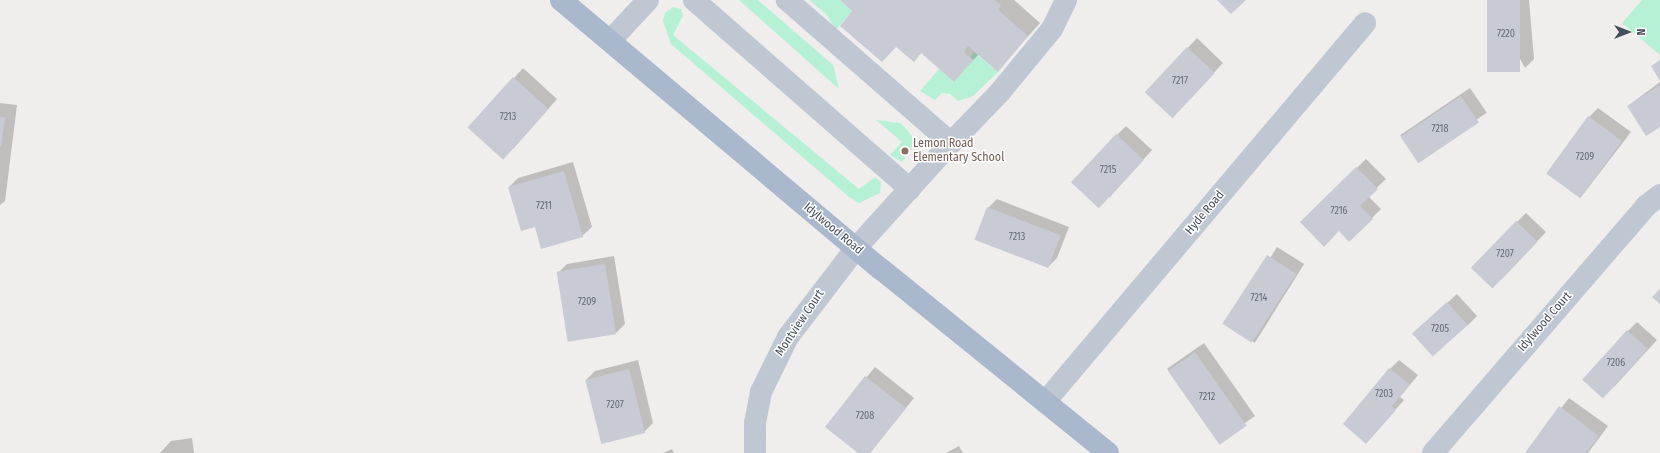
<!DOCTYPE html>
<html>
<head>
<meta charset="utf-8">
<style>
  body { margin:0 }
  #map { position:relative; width:1660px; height:453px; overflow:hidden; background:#f0eded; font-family:"Fira Sans Condensed",sans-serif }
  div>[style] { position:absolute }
  .green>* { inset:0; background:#b7f1d5 }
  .shadow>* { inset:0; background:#0003; transform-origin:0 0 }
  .building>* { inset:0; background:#c8cbd3; transform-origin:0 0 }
  .minor>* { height:22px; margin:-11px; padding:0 11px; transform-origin:11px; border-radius:11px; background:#bfc7d3 }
  .major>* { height:22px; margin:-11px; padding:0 11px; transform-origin:11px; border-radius:11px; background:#aab8ce }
  .dots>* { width:11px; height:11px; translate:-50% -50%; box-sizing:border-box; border:2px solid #fff; border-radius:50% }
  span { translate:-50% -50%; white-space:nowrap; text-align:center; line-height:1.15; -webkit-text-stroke:3px #fff; paint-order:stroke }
  .number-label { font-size:10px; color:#656c79 }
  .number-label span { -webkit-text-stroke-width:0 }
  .education-label { font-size:12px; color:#785e54 }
  .left { translate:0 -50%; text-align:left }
  .street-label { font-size:12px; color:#444d5b }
  .north { position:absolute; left:1608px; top:12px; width:40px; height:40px; -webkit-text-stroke:3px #fff; paint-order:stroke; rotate:90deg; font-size:11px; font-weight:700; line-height:16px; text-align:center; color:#444d5b }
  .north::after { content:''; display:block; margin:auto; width:14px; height:18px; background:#444d5b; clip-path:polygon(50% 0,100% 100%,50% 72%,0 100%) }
</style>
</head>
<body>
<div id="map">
  <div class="green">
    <i style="clip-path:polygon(739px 0,758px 0,833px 65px,839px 89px)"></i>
    <i style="clip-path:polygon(809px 0,840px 0,852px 11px,836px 30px,826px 14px)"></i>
    <i style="clip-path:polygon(1642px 0,1660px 0,1660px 55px,1622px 23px)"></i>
    <i style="clip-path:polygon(673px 7px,681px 9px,683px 16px,673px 35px,859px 189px,875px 177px,881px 182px,880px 193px,859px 203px,849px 197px,671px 44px,663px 21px,665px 13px)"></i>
    <i style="clip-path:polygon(974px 52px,998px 72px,973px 96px,958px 101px,950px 94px,942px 93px,935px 100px,920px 91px,939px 69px,954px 81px,973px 60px,970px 57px)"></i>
    <i style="clip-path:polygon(876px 120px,901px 123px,912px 136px,912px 148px,902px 162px,890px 155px,902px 142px)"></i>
  </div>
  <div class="shadow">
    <i style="clip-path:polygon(841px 0,1014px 0,1040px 23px,998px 70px,979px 54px,954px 80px,922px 52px,914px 61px)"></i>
    <i style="clip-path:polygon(1488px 0,1529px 0,1534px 59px,1525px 68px)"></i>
    <i style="clip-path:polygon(1197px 38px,1223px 63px,1182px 107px,1147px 92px)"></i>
    <i style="clip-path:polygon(523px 68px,557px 99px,513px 149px,469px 128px)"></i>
    <i style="clip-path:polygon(1660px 82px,1660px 126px,1628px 106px)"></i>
    <i style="left:1470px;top:88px;width:30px;height:84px;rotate:56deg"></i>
    <i style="clip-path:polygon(0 103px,17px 105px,5px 201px,0 205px)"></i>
    <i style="clip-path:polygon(1598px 108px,1631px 132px,1581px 197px,1589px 117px)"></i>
    <i style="clip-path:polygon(1126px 126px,1152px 150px,1109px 198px,1117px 135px)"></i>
    <i style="clip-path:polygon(1366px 159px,1386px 179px,1368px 196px,1381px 209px,1349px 241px,1339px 230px,1302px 222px)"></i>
    <i style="clip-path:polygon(573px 162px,592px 227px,582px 236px,536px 225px,509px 187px,518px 178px)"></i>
    <i style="clip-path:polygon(997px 199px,1069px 227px,1057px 258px,1048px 267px,988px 208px)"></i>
    <i style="clip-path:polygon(1526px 213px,1546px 232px,1502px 279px,1517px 222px)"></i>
    <i style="left:1277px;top:247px;width:32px;height:93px;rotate:32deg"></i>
    <i style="clip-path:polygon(614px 256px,625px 324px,616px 333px,558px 273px,567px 264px)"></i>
    <i style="clip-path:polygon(1457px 294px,1477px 316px,1468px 325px,1423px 325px)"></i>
    <i style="clip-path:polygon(1637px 322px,1657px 340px,1613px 388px,1628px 331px)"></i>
    <i style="left:1204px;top:343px;width:89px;height:45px;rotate:55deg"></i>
    <i style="clip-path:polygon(638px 360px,653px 423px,644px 432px,586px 380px,595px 371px)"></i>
    <i style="clip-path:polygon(1399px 360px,1418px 375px,1400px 397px,1404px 400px,1374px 434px,1390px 369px)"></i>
    <i style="clip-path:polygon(875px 367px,914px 398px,870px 453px,860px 453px,826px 426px)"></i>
    <i style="clip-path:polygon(1569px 398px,1608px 426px,1588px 453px,1526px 453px)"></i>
    <i style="clip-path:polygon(192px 438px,194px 453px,160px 453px,171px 441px)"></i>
    <i style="clip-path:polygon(959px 446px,963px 453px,946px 453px)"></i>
    <i style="clip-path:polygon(672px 449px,674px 453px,663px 453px)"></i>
  </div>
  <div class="building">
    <i style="clip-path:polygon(840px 0,995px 0,1001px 5px,998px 10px,1028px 36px,998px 72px,968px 46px,964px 52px,973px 60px,954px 82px,921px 53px,914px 62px,896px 47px,882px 62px,840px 26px,852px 11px)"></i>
    <i style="clip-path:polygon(1217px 0,1246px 0,1231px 14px)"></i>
    <i style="left:1487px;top:0;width:33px;height:72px"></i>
    <i style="left:1187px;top:47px;width:38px;height:62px;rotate:43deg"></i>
    <i style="clip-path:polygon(1660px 60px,1660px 81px,1651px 66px)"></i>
    <i style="left:513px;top:77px;width:48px;height:68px;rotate:42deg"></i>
    <i style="clip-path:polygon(1660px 85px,1660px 127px,1646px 136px,1627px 106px)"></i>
    <i style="left:1461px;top:96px;width:32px;height:73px;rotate:56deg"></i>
    <i style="left:1588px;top:116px;width:42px;height:71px;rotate:36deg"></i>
    <i style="clip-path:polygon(0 117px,5px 118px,1px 146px,0 146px)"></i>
    <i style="left:1116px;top:134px;width:38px;height:66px;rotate:43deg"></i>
    <i style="clip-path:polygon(1356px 167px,1378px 189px,1360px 206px,1373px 219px,1349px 242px,1339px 231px,1324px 247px,1300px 222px)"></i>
    <i style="clip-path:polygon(564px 171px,583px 237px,541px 249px,535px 227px,521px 231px,508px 187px)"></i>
    <i style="left:987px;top:207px;width:79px;height:35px;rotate:21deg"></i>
    <i style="left:1516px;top:221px;width:30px;height:65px;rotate:44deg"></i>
    <i style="left:1267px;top:255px;width:35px;height:82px;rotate:33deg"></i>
    <i style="left:605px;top:264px;width:71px;height:49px;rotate:81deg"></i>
    <i style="clip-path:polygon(1660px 289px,1660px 304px,1652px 297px)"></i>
    <i style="left:1447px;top:302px;width:31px;height:47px;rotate:48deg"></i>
    <i style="left:1627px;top:330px;width:28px;height:67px;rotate:42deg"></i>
    <i style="left:1195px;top:352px;width:90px;height:33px;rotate:55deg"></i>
    <i style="clip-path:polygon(1389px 368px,1410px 385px,1392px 406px,1396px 410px,1366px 444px,1343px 424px)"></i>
    <i style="left:629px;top:369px;width:66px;height:45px;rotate:76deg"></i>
    <i style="clip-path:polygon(865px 376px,906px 408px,870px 453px,858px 453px,825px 427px)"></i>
    <i style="clip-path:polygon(1559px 406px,1599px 436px,1586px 453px,1525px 453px)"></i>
  </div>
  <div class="minor">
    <i style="left:694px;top:0;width:287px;rotate:41.2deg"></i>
    <i style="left:610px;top:41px;width:56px;rotate:-47.2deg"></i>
    <i style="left:951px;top:143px;width:71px;rotate:-46.1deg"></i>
    <i style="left:1000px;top:92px;width:82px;rotate:-50.5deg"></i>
    <i style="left:1052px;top:29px;width:32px;rotate:-64deg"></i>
    <i style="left:1045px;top:402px;width:496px;rotate:-49.8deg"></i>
    <i style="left:755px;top:453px;width:30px;rotate:-90deg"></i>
    <i style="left:755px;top:423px;width:32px;rotate:-79deg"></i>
    <i style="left:761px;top:392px;width:61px;rotate:-63.9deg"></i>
    <i style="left:788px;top:337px;width:112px;rotate:-52.6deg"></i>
    <i style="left:856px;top:248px;width:142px;rotate:-47.9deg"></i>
    <i style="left:951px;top:143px;width:218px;rotate:-138.9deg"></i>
    <i style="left:1433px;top:453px;width:326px;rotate:-49.2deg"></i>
    <i style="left:1646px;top:206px;width:18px;rotate:-38deg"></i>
  </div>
  <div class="major">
    <i style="left:561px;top:0;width:418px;rotate:40.1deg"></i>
    <i style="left:881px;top:269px;width:292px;rotate:39deg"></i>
  </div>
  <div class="dots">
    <i style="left:905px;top:151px;background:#8d6e63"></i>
  </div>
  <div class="number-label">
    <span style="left:1506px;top:35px">7220</span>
    <span style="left:1180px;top:82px">7217</span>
    <span style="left:508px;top:118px">7213</span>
    <span style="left:1440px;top:130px">7218</span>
    <span style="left:1585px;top:158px">7209</span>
    <span style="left:1108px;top:171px">7215</span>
    <span style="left:544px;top:207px">7211</span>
    <span style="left:1339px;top:212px">7216</span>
    <span style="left:1017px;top:238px">7213</span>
    <span style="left:1505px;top:255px">7207</span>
    <span style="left:1259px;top:299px">7214</span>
    <span style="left:587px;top:303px">7209</span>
    <span style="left:1440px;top:330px">7205</span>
    <span style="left:1616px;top:364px">7206</span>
    <span style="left:1384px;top:395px">7203</span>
    <span style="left:1207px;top:398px">7212</span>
    <span style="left:615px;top:406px">7207</span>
    <span style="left:865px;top:417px">7208</span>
  </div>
  <div class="education-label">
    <span class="left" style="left:913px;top:151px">Lemon Road<br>Elementary School</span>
  </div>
  <div class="street-label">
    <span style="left:1205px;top:213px;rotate:-50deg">Hyde Road</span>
    <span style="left:833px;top:229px;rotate:40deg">Idylwood Road</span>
    <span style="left:1545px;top:322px;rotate:-49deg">Idylwood Court</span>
    <span style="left:800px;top:323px;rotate:-56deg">Montview Court</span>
  </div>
  <div class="north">N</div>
</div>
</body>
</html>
